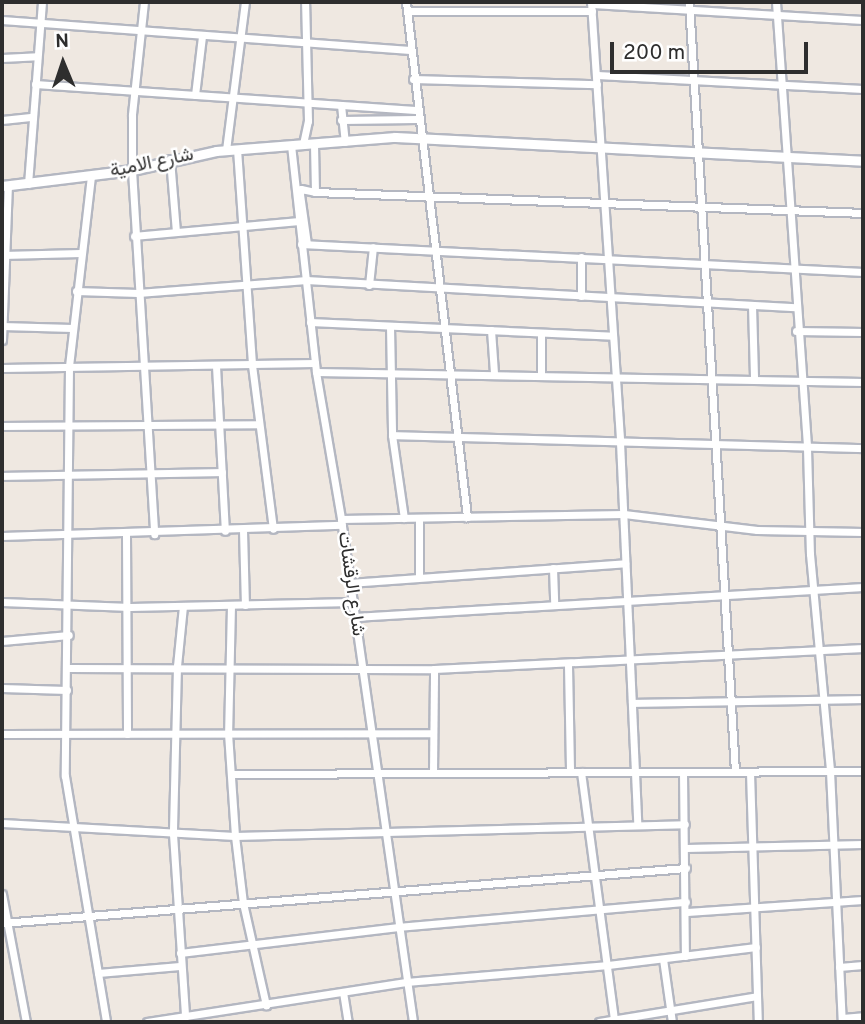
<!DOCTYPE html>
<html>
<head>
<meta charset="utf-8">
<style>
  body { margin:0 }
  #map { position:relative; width:865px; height:1024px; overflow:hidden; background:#efe8e1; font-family:Overpass,Vazirmatn,sans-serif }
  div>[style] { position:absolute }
  .roads { filter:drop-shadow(2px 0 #b4b7c1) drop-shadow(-2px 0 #b4b7c1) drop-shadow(0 2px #b4b7c1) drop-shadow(0 -2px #b4b7c1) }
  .minor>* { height:7px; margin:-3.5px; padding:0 3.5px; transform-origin:3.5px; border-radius:3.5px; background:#fff }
  .tertiary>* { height:9px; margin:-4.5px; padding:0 4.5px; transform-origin:4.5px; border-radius:4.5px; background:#fff }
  span { translate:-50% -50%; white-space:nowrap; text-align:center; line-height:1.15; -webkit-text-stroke:5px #fff; paint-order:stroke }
  .street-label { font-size:19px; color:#2e2e2e }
  .frame { position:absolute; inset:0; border:4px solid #2e2e2e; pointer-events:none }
  .north { position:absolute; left:28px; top:28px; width:70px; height:70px; -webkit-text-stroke:5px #fff; paint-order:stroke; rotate:358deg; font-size:19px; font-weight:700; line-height:28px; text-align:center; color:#2e2e2e }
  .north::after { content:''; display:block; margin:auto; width:24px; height:32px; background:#2e2e2e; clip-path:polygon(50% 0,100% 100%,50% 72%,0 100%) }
  .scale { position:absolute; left:610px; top:42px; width:198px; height:32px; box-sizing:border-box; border:4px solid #2e2e2e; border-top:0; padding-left:9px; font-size:21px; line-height:24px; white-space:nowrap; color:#2e2e2e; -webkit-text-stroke:5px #fff; paint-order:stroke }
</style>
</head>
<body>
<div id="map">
  <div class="roads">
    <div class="minor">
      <i style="left:144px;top:2px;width:114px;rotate:96.1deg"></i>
      <i style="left:132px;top:115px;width:55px;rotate:90deg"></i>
      <i style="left:132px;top:170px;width:365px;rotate:86.5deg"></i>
      <i style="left:406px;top:2px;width:519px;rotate:83.24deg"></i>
      <i style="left:591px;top:2px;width:441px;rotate:86.2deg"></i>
      <i style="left:620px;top:442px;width:381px;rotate:87.4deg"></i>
      <i style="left:689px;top:2px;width:770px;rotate:86.58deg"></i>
      <i style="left:776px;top:2px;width:447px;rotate:86deg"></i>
      <i style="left:807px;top:448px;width:106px;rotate:88.4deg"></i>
      <i style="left:810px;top:554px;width:218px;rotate:84.7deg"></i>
      <i style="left:830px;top:771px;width:251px;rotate:87.3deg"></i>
      <i style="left:592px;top:4px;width:271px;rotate:3.4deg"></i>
      <i style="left:408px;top:11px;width:184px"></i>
      <i style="left:2px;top:20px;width:409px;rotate:4.2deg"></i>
      <i style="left:2px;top:58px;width:35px;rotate:-3deg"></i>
      <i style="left:597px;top:75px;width:266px;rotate:3deg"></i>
      <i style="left:413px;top:79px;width:184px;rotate:1.6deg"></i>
      <i style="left:35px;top:84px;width:381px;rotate:3.9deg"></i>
      <i style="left:195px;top:95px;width:59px;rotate:-83.2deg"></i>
      <i style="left:341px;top:105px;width:37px;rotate:84deg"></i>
      <i style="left:2px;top:120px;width:31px;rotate:-6deg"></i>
      <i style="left:341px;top:120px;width:76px;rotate:-0.8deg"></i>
      <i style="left:303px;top:144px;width:24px;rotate:-78deg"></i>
      <i style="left:308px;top:121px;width:119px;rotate:-91.4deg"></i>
      <i style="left:291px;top:145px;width:228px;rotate:83.7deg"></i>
      <i style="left:316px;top:372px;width:149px;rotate:80.3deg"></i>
      <i style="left:341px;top:519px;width:508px;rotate:81.85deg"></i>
      <i style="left:237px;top:149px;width:217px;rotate:86deg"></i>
      <i style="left:252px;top:365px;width:165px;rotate:82.7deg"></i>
      <i style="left:226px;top:150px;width:149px;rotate:-82.7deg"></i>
      <i style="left:170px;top:159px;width:73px;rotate:85.3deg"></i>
      <i style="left:91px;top:176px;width:192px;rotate:96.6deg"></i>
      <i style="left:69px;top:367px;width:409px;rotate:90.6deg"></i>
      <i style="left:65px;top:776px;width:249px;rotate:80.5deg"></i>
      <i style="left:28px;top:184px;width:183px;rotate:-85.6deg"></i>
      <i style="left:315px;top:192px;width:548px;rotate:2.19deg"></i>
      <i style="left:134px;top:236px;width:165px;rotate:-5.2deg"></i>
      <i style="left:301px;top:244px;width:563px;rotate:2.85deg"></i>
      <i style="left:307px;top:244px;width:50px;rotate:-98deg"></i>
      <i style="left:300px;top:194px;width:5px;rotate:-79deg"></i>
      <i style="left:301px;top:189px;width:14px;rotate:12deg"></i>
      <i style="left:315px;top:192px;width:48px;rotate:-91.2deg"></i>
      <i style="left:2px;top:255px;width:79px;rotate:-1.5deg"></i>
      <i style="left:369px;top:285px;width:38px;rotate:-84deg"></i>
      <i style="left:76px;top:291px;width:62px;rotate:1.8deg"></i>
      <i style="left:138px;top:293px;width:169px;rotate:-4.4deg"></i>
      <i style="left:306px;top:280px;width:490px;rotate:3.2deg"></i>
      <i style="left:581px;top:296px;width:39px;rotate:-90deg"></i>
      <i style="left:752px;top:305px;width:72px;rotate:88.4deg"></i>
      <i style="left:310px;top:322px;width:303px;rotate:2.6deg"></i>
      <i style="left:2px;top:326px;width:70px;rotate:1.6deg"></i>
      <i style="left:390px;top:326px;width:109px;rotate:88.9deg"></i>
      <i style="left:392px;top:435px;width:84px;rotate:81.8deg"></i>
      <i style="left:491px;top:330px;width:43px;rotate:86deg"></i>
      <i style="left:796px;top:331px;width:67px;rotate:0.9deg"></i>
      <i style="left:541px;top:333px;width:41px;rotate:90deg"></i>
      <i style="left:2px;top:340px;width:154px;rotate:-87.8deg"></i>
      <i style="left:216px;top:366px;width:165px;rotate:86.9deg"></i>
      <i style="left:2px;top:368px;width:313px;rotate:-0.9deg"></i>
      <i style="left:316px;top:372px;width:547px;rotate:1.05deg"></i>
      <i style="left:2px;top:426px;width:256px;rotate:-0.4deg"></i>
      <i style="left:392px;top:435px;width:471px;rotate:1.6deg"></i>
      <i style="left:2px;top:476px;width:220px;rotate:-1deg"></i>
      <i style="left:419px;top:518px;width:59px;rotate:90deg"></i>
      <i style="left:341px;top:519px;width:283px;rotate:-1deg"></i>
      <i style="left:624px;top:514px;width:134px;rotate:6.9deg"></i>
      <i style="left:757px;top:530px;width:106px;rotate:1.1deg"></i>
      <i style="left:243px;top:530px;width:75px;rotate:88.5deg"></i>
      <i style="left:126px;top:535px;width:199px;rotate:89.7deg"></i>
      <i style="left:2px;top:536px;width:340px;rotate:-1.9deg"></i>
      <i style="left:553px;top:568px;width:37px;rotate:88deg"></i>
      <i style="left:349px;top:583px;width:277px;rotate:-4.1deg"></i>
      <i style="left:2px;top:602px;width:128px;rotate:2.2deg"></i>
      <i style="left:130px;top:607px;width:222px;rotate:-1.3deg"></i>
      <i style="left:231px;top:605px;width:128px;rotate:91.3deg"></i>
      <i style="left:228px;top:733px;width:103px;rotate:86.1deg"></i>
      <i style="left:235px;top:836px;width:67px;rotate:83.2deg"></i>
      <i style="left:243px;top:903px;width:105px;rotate:77.3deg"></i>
      <i style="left:183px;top:606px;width:60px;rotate:95.7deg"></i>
      <i style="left:177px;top:666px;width:168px;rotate:91.4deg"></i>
      <i style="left:173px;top:834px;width:183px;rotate:86.2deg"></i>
      <i style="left:354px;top:617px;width:510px;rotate:-3.37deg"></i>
      <i style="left:2px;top:641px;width:67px;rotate:-5.1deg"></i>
      <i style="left:568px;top:665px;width:107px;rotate:88.9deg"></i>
      <i style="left:68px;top:668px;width:366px;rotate:0.2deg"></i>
      <i style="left:434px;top:669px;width:430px;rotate:-2.8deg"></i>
      <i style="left:2px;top:688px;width:65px;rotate:1.8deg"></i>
      <i style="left:632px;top:703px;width:231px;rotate:-1deg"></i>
      <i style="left:2px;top:734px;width:431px;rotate:-0.1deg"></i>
      <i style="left:433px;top:772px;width:103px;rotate:-89.4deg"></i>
      <i style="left:581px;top:772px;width:249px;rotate:82.4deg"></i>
      <i style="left:683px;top:772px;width:184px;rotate:89.4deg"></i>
      <i style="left:750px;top:772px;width:250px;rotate:88.2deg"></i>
      <i style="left:231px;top:774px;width:632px;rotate:-0.27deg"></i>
      <i style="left:2px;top:823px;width:233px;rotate:3.2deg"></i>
      <i style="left:235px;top:836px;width:450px;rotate:-1.5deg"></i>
      <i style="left:686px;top:848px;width:177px;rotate:-1.3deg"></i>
      <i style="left:2px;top:894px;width:130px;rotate:79.4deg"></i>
      <i style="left:687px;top:912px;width:176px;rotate:-3.9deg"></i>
      <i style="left:2px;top:923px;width:686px;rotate:-4.6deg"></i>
      <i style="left:180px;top:953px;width:220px;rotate:-6.8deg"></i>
      <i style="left:398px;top:927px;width:289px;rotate:-5deg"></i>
      <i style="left:663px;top:959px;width:64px;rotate:81.9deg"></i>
      <i style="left:839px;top:967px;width:24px;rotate:-5deg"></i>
      <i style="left:98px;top:973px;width:82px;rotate:-4.9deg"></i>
      <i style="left:343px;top:992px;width:30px;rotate:81deg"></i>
      <i style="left:842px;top:1018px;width:21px;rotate:-5deg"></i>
      <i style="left:147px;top:1022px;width:262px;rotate:-8.8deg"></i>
      <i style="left:406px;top:982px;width:203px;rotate:-4.8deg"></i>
      <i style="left:608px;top:965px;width:149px;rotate:-6.9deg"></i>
      <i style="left:599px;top:1022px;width:160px;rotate:-9.3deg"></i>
    </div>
    <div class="tertiary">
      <i style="left:2px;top:186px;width:131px;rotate:-7deg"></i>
      <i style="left:132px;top:170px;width:86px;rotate:-12.7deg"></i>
      <i style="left:216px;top:151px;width:180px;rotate:-4.5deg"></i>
      <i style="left:395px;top:137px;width:469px;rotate:2.9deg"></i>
    </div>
  </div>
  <div class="street-label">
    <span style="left:152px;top:164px;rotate:-12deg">شارع الامية</span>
    <span style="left:350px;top:584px;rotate:82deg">شارع الرقشات</span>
  </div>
  <div class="frame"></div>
  <div class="north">N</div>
  <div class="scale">200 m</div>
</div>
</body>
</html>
